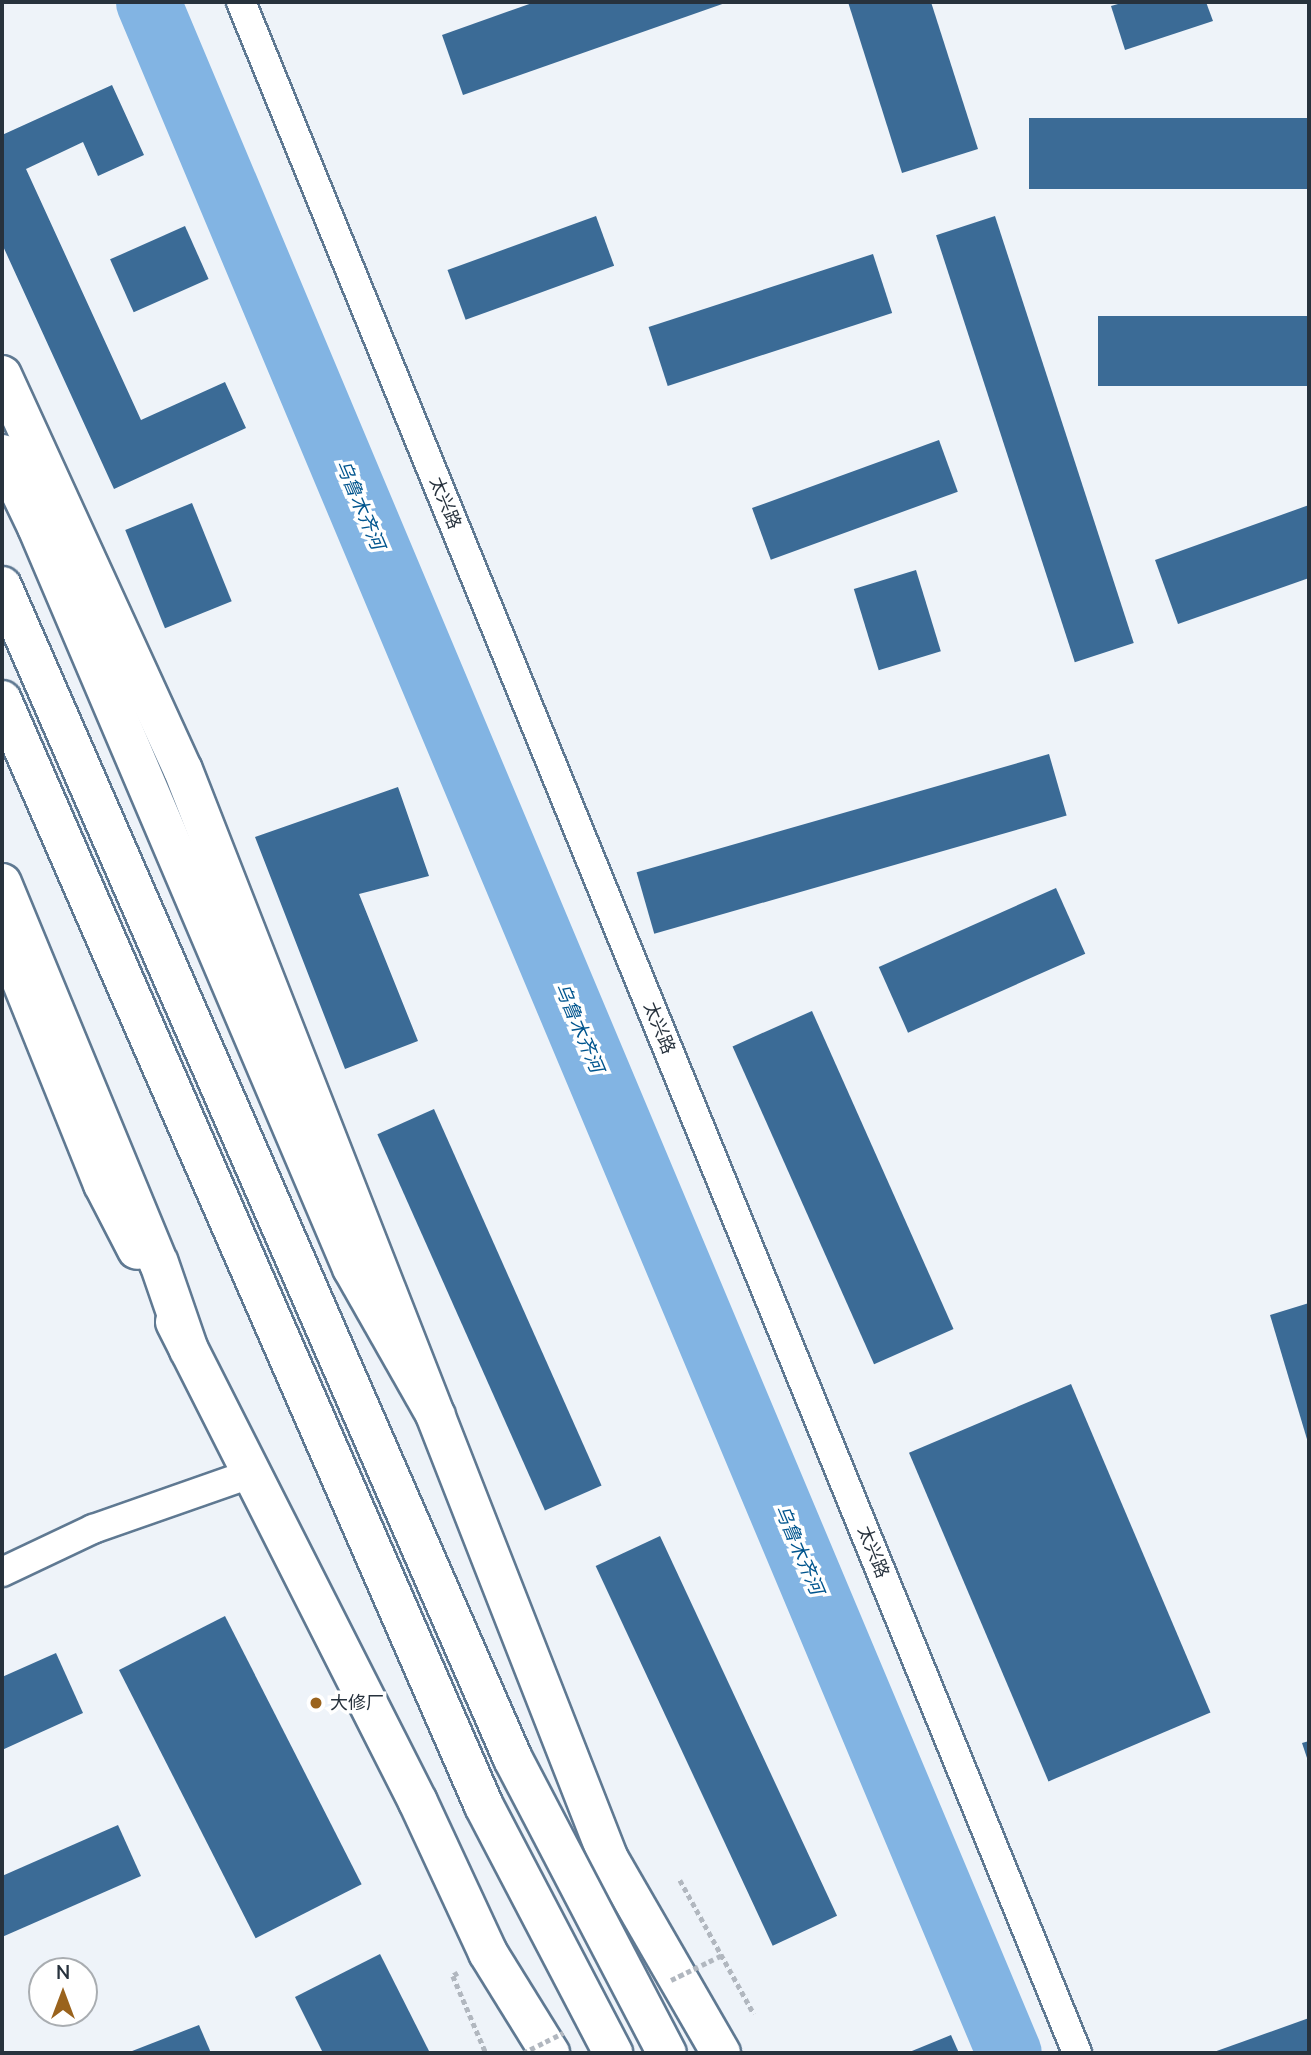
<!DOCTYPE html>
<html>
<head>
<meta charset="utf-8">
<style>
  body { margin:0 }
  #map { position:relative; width:1311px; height:2055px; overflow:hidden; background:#eef3f9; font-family:"Nunito Sans","Noto Sans SC",sans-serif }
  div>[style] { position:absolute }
  .river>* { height:65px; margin:-32.5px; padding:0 32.5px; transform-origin:32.5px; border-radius:32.5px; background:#82b4e3 }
  .building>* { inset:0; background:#3b6b96; transform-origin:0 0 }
  .path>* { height:4.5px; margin-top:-2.25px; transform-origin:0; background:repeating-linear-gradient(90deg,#b1b7bf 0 5px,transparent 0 8.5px) }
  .roads { filter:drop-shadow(2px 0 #5f7992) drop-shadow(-2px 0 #5f7992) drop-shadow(0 2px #5f7992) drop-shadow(0 -2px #5f7992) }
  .street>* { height:28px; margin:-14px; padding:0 14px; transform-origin:14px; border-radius:14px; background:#fff }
  .secondary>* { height:38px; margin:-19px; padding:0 19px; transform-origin:19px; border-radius:19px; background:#fff }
  .highway>* { height:38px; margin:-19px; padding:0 19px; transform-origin:19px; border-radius:19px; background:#fff }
  .path-bridge>* { height:4.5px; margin-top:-2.25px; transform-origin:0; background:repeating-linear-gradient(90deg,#b1b7bf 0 5px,transparent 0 8.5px) }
  .bridges { filter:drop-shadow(2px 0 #5f7992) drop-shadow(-2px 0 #5f7992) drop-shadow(0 2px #5f7992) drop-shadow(0 -2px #5f7992) }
  .highway-bridge>* { height:38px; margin:-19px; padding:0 19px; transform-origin:19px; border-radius:19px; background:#fff }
  .dots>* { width:19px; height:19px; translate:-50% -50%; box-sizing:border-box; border:4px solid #fff; border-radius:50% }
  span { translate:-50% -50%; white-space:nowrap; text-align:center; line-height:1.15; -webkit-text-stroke:7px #fff; paint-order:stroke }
  .street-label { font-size:18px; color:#27323d }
  .poi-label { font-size:18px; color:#27323d }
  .left { translate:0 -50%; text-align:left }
  .water-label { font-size:19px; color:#00558e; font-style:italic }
  .frame { position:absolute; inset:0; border:4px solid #27323d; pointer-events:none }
  .north { position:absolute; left:28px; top:1957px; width:70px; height:70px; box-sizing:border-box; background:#fff; border:2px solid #a9adb1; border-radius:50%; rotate:0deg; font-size:19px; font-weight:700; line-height:28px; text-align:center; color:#27323d }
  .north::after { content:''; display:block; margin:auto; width:24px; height:32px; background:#9a631d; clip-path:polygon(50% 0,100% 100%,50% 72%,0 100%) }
</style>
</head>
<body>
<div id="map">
  <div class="river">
    <i style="left:148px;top:2px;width:2224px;rotate:67.23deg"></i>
  </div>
  <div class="building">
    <i style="clip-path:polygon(535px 2px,728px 2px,463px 95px,442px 35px)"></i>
    <i style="clip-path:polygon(848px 2px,931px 2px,978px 149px,902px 173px)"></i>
    <i style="clip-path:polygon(1125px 2px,1206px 2px,1213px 21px,1125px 50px,1111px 6px)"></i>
    <i style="clip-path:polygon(112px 85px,144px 155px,98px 176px,83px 142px,26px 169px,141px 420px,225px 382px,246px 428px,114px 489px,2px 244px,2px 135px)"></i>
    <i style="left:1309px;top:118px;width:71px;height:280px;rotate:90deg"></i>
    <i style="left:596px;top:216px;width:53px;height:158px;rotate:70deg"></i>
    <i style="left:995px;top:216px;width:449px;height:62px;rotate:72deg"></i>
    <i style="left:185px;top:226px;width:58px;height:82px;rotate:66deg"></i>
    <i style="left:873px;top:254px;width:62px;height:236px;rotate:72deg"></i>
    <i style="left:1309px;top:316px;width:70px;height:211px;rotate:90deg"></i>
    <i style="left:939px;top:440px;width:55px;height:199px;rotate:70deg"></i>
    <i style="left:192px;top:503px;width:106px;height:72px;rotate:68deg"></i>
    <i style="clip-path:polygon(1309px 505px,1309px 578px,1178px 624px,1155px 560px)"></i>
    <i style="left:916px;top:570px;width:85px;height:65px;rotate:73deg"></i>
    <i style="left:1049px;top:754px;width:64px;height:429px;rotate:74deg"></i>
    <i style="clip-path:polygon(398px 787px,429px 876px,359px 894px,418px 1041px,345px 1069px,255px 837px)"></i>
    <i style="left:1056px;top:888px;width:72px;height:194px;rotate:66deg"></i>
    <i style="left:812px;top:1011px;width:348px;height:87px;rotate:66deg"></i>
    <i style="left:434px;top:1109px;width:412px;height:62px;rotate:66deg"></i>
    <i style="clip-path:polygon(1309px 1303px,1309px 1446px,1270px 1315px)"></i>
    <i style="left:1071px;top:1384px;width:357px;height:176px;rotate:67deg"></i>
    <i style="left:660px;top:1536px;width:419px;height:71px;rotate:65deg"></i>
    <i style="left:225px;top:1616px;width:301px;height:119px;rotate:63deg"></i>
    <i style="clip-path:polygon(56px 1653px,83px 1713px,2px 1750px,2px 1677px)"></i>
    <i style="clip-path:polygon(1309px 1741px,1309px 1764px,1302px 1743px)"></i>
    <i style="clip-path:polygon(118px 1825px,141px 1876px,2px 1937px,2px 1876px)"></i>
    <i style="clip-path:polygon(380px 1954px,430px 2053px,323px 2053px,295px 1997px)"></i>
    <i style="clip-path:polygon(1309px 2018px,1309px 2053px,1211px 2053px)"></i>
    <i style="clip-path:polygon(199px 2025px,211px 2053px,127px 2053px)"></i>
    <i style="clip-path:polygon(951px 2035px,959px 2053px,907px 2053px)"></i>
  </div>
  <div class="path">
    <i style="left:680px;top:1880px;width:153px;rotate:61.1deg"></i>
    <i style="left:458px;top:1973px;width:6px;rotate:149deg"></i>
    <i style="left:453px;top:1976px;width:84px;rotate:66.8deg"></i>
  </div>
  <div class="roads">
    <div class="street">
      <i style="left:241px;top:2px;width:2215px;rotate:67.82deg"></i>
      <i style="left:2px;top:1572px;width:101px;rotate:-25.3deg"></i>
      <i style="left:93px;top:1529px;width:166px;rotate:-19.3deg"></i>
    </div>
    <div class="secondary">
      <i style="left:2px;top:375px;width:434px;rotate:65.4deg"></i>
      <i style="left:183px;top:770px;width:1169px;rotate:68.64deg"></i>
      <i style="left:609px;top:1859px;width:224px;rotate:60deg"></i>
      <i style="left:2px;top:933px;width:271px;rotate:68.1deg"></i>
      <i style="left:103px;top:1184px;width:74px;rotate:62.7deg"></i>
      <i style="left:175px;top:1322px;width:538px;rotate:63.15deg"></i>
      <i style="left:418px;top:1802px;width:166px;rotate:65.1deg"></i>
      <i style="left:488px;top:1953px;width:118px;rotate:58.2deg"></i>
    </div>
    <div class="highway">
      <i style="left:2px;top:454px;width:81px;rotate:64.4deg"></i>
      <i style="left:37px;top:527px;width:805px;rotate:66.97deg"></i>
      <i style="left:352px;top:1268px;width:170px;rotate:60.4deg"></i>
      <i style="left:2px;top:883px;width:411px;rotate:67.6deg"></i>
      <i style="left:159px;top:1263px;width:92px;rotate:71deg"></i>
    </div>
  </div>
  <div class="path-bridge">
    <i style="left:671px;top:1980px;width:57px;rotate:-26.1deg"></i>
    <i style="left:523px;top:2053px;width:45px;rotate:-26.6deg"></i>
  </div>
  <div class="bridges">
    <div class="highway-bridge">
      <i style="left:2px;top:586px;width:1279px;rotate:66.46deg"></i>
      <i style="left:513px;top:1759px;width:332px;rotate:62.4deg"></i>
      <i style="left:2px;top:700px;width:1206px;rotate:66.45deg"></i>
      <i style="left:484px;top:1806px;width:279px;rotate:62.4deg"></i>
    </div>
  </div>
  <div class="dots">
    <i style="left:316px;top:1703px;background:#9a631d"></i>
  </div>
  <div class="street-label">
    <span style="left:445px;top:503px;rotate:68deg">太兴路</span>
    <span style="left:659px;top:1028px;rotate:68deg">太兴路</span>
    <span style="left:873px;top:1552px;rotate:68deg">太兴路</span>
  </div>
  <div class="poi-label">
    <span class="left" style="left:330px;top:1703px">大修厂</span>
  </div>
  <div class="water-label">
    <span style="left:359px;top:505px;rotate:67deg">乌鲁木齐河</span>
    <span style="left:578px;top:1028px;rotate:67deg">乌鲁木齐河</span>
    <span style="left:798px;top:1550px;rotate:67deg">乌鲁木齐河</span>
  </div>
  <div class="frame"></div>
  <div class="north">N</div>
</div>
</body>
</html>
